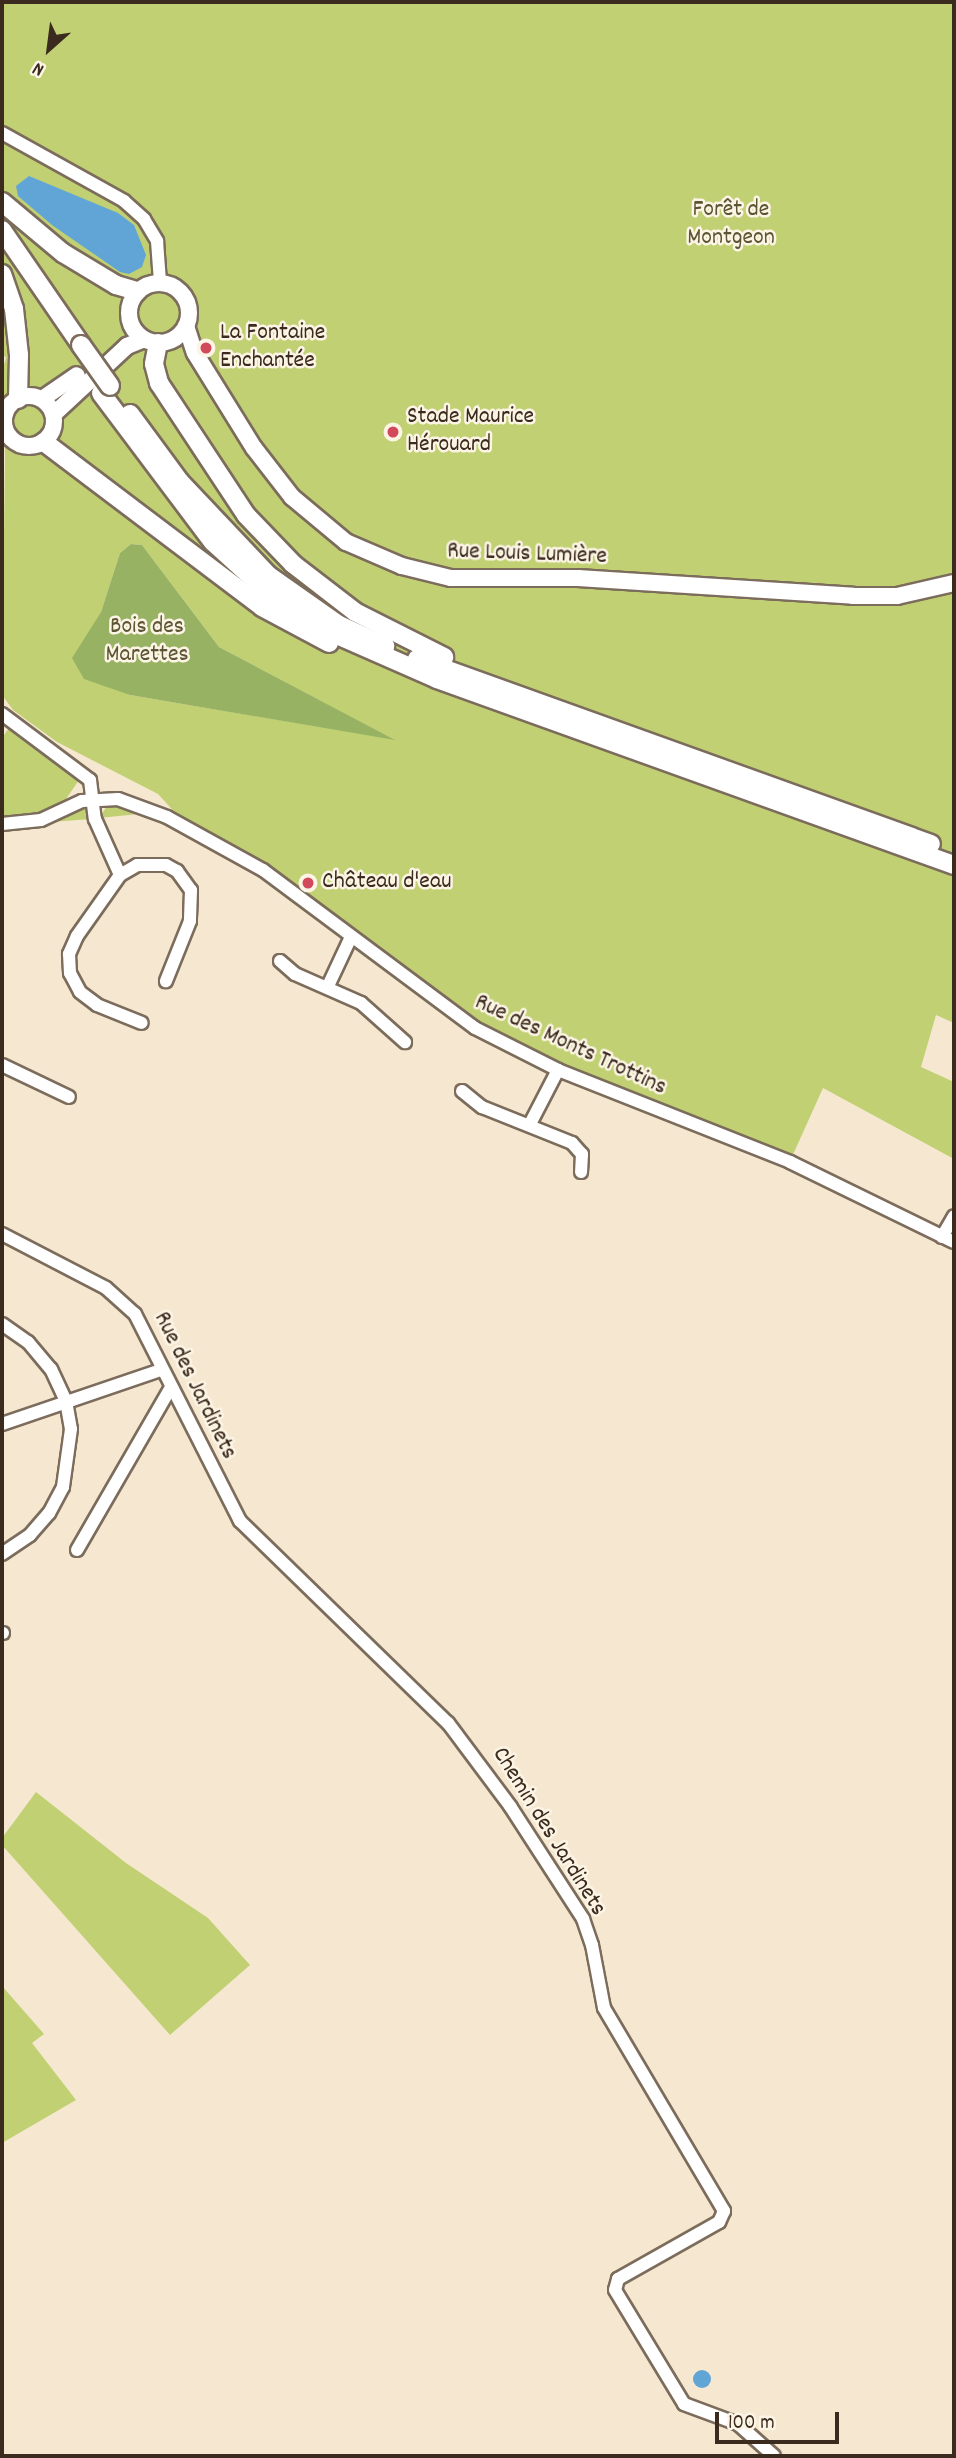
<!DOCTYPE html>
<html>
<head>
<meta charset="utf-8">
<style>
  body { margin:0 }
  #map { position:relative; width:956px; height:2458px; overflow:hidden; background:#f6e8d0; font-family:Dekko,sans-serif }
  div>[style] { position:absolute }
  .green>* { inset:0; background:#c0d072 }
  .forest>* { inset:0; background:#98b264 }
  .water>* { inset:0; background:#61a5d6 }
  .round { border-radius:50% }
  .roads { filter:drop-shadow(2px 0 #7c6c5c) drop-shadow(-2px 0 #7c6c5c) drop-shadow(0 2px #7c6c5c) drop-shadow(0 -2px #7c6c5c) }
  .minor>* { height:12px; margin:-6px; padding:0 6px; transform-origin:6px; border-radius:6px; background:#fff }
  .major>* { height:16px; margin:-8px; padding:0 8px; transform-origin:8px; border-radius:8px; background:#fff }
  .major>.ring { margin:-8px; padding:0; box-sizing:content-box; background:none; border:16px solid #fff; border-radius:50% }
  .highway>* { height:18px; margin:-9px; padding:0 9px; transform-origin:9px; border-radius:9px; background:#fff }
  .bridges { filter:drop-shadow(2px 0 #7c6c5c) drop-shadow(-2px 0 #7c6c5c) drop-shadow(0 2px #7c6c5c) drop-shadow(0 -2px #7c6c5c) }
  .highway-bridge>* { height:18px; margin:-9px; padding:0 9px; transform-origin:9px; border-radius:9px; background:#fff }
  .dots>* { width:19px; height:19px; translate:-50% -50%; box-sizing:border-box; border:4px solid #fcf5e5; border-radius:50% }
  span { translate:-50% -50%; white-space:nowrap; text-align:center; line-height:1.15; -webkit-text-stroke:5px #fcf5e5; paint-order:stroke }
  .park-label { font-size:24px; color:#5c5433 }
  .poi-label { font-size:24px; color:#3b2a1e }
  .left { translate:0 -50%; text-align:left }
  .street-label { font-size:24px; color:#3b2a1e }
  .frame { position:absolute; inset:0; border:4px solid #3b2a1e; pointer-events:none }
  .north { position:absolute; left:14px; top:14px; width:70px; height:70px; -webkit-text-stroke:5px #fcf5e5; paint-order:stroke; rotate:208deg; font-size:19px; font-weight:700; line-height:28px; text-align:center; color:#3b2a1e }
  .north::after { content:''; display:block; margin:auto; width:24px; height:32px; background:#3b2a1e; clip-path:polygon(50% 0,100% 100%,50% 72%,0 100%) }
  .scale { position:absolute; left:715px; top:2412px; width:124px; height:32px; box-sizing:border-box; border:4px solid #3b2a1e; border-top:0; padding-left:9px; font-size:21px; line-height:24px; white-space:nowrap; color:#3b2a1e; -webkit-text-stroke:5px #fcf5e5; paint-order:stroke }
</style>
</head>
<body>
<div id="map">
  <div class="green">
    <i style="clip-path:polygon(evenodd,2px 2px,954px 2px,954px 1023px,936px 1015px,921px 1067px,954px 1082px,954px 1159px,823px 1088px,791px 1159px,548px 1061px,442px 1004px,293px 884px,180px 818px,158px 794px,57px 742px,13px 710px,2px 695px,5px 456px,2px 370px,6px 358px,2px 353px,2px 2px,131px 544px,142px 545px,219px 647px,392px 739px,130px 695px,73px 659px,101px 612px,120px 553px,131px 544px)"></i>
    <i style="clip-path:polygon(9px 728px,81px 777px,66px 799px,42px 814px,2px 819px,2px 738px)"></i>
    <i style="clip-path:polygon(116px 804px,138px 813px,139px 814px,99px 818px,107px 806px)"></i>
    <i style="clip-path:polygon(82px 805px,91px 819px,51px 822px)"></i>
    <i style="clip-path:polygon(36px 1792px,126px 1863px,208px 1918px,250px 1965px,170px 2035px,2px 1845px,2px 1838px)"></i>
    <i style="clip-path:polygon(2px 1986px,44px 2034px,32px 2043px,76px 2100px,2px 2143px)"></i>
  </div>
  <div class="forest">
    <i style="clip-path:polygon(131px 544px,142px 545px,219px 647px,395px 740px,130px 695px,84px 679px,72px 658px,101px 612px,120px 553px)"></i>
  </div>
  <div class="water">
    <i style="clip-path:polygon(29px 176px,118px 213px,134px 225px,146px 255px,142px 267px,129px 274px,120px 272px,52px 225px,18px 196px,16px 186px)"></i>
    <i class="round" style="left:693px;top:2370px;width:18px;height:18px"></i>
  </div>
  <div class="roads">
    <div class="minor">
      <i style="left:2px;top:133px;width:140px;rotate:29.1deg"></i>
      <i style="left:124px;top:201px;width:27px;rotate:42deg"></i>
      <i style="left:144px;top:219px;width:26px;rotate:59deg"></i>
      <i style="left:157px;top:241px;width:41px;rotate:85.8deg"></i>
      <i style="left:2px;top:413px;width:6px;rotate:-39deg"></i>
      <i style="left:2px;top:430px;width:4px;rotate:27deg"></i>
      <i style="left:2px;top:714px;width:110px;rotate:36.9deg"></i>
      <i style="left:90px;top:780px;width:39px;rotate:83deg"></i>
      <i style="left:95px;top:819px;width:61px;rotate:65.9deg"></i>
      <i style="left:120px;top:875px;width:75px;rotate:125.2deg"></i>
      <i style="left:77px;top:936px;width:20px;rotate:114deg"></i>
      <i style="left:69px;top:954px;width:19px;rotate:87deg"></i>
      <i style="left:70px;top:973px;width:21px;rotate:62deg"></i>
      <i style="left:80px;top:992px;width:21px;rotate:37deg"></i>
      <i style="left:97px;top:1005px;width:48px;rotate:21.8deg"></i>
      <i style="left:2px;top:824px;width:39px;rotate:-6deg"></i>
      <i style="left:41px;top:820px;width:45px;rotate:-24.9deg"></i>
      <i style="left:82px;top:801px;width:36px;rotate:-3deg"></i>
      <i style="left:118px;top:799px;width:52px;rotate:20.2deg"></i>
      <i style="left:167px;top:817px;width:110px;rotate:28.9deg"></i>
      <i style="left:263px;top:870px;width:264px;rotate:36.7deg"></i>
      <i style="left:475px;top:1028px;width:93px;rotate:26.8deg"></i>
      <i style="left:558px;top:1070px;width:250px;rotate:21.6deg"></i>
      <i style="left:790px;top:1162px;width:182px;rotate:26deg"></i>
      <i style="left:120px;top:875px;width:20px;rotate:-30deg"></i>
      <i style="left:137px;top:865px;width:29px"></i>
      <i style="left:166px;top:865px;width:13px;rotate:29deg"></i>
      <i style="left:177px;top:871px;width:24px;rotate:54deg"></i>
      <i style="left:191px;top:890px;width:31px;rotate:92deg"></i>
      <i style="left:190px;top:921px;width:65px;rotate:111.8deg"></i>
      <i style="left:280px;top:961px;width:20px;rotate:41deg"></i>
      <i style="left:295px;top:974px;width:72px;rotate:23.7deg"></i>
      <i style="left:361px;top:1003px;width:59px;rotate:41.6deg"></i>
      <i style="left:328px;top:986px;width:54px;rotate:-64.9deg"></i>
      <i style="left:2px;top:1065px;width:74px;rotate:25.5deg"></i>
      <i style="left:462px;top:1091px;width:26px;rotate:39deg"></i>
      <i style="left:482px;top:1107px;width:97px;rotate:21.8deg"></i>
      <i style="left:572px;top:1143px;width:15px;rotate:48deg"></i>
      <i style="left:582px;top:1154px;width:18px;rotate:93deg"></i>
      <i style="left:530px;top:1124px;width:61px;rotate:-62.6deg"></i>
      <i style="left:2px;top:1234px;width:117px;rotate:27.4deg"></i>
      <i style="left:106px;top:1288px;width:39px;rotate:42deg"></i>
      <i style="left:135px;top:1314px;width:232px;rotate:63.1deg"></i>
      <i style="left:240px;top:1521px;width:290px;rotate:44.2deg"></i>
      <i style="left:448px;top:1723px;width:104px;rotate:53.2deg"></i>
      <i style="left:510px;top:1806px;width:135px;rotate:57.1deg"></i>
      <i style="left:583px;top:1919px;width:28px;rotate:71deg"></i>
      <i style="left:592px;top:1945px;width:64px;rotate:79.2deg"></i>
      <i style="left:604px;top:2008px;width:236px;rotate:59.4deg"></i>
      <i style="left:724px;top:2211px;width:12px;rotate:114deg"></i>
      <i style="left:719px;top:2222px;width:116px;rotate:150.6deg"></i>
      <i style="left:618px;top:2279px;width:11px;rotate:105deg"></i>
      <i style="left:615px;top:2290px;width:133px;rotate:58.8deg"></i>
      <i style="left:684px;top:2404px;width:58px;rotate:20.3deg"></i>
      <i style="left:738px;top:2424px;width:48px;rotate:41.6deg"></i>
      <i style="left:942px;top:1237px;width:24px;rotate:-60deg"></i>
      <i style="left:2px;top:1324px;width:32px;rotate:35deg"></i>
      <i style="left:28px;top:1342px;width:35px;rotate:50deg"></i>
      <i style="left:51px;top:1369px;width:35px;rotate:65deg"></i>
      <i style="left:66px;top:1401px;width:28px;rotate:80deg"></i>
      <i style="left:71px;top:1429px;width:59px;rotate:97.9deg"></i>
      <i style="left:63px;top:1487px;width:30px;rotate:118deg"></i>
      <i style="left:49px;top:1513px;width:29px;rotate:131deg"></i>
      <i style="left:30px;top:1535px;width:34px;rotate:146deg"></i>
      <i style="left:2px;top:1424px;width:168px;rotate:-18.8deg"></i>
      <i style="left:77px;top:1550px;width:186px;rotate:-60deg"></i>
      <i style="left:2px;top:1633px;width:1px"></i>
    </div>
    <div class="major">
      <i class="ring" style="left:129px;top:283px;width:44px;height:44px"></i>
      <i style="left:186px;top:326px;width:28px;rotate:72deg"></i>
      <i style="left:195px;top:353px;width:112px;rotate:58.2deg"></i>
      <i style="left:254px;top:448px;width:62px;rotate:52.2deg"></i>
      <i style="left:292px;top:497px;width:70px;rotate:39.8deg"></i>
      <i style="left:346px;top:542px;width:61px;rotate:23.2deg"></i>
      <i style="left:402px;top:566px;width:50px;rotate:13.8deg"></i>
      <i style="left:451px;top:578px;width:127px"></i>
      <i style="left:578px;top:578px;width:276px;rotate:3.7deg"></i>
      <i style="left:853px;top:596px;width:44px"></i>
      <i style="left:897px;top:596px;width:58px;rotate:-12.8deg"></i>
      <i class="ring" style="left:4px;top:396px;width:34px;height:34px"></i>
      <i style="left:42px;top:399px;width:42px;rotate:-34.4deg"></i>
      <i style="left:54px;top:414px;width:100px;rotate:-43deg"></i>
      <i style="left:127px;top:346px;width:18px;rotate:-22deg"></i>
    </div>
    <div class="highway">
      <i style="left:2px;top:202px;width:80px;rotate:39.9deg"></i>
      <i style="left:63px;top:253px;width:62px;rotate:31.1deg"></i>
      <i style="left:116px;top:285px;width:22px;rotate:16deg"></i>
      <i style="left:2px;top:230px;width:140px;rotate:55.5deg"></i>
      <i style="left:2px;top:274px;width:37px;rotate:71deg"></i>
      <i style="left:14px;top:309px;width:46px;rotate:83.8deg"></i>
      <i style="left:19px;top:355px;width:44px;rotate:91.3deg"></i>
      <i style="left:158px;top:343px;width:21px;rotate:101deg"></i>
      <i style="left:154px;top:364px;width:20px;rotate:75deg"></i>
      <i style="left:159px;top:383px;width:158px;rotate:56.6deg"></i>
      <i style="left:246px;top:515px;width:68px;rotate:46.2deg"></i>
      <i style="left:293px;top:564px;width:78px;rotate:37.7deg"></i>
      <i style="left:355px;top:612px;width:100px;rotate:26.8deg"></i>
      <i style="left:101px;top:393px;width:186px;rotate:53.1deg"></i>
      <i style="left:213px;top:542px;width:74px;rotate:42.3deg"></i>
      <i style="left:268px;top:592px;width:64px;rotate:34.2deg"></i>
      <i style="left:321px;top:628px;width:127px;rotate:23.7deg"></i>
      <i style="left:437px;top:679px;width:549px;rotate:19.79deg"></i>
      <i style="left:130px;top:414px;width:84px;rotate:53.7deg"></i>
      <i style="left:180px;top:482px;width:128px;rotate:46.6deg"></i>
      <i style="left:268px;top:575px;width:87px;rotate:35.2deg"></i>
      <i style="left:339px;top:625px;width:51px;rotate:24.5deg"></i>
      <i style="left:44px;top:442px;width:273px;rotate:37.1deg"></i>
      <i style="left:262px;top:607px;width:76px;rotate:28.2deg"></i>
      <i style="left:417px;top:659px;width:546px;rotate:19.79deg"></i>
    </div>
  </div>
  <div class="bridges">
    <div class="highway-bridge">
      <i style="left:81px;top:345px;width:50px;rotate:54.7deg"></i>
    </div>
  </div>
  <div class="dots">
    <i style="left:206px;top:348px;background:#d1495b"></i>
    <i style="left:393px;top:432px;background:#d1495b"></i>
    <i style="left:308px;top:883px;background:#d1495b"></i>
  </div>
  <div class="park-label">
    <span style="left:731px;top:225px">Forêt de<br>Montgeon</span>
    <span style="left:147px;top:642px">Bois des<br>Marettes</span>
  </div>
  <div class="poi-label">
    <span class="left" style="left:220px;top:348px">La Fontaine<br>Enchantée</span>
    <span class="left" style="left:407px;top:432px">Stade Maurice<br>Hérouard</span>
    <span class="left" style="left:322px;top:883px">Château d'eau</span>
  </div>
  <div class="street-label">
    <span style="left:527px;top:555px;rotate:2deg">Rue Louis Lumière</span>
    <span style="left:570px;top:1046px;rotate:25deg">Rue des Monts Trottins</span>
    <span style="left:194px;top:1386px;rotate:64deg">Rue des Jardinets</span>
    <span style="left:548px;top:1832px;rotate:58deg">Chemin des Jardinets</span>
  </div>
  <div class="frame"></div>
  <div class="north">N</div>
  <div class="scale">100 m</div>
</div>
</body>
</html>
